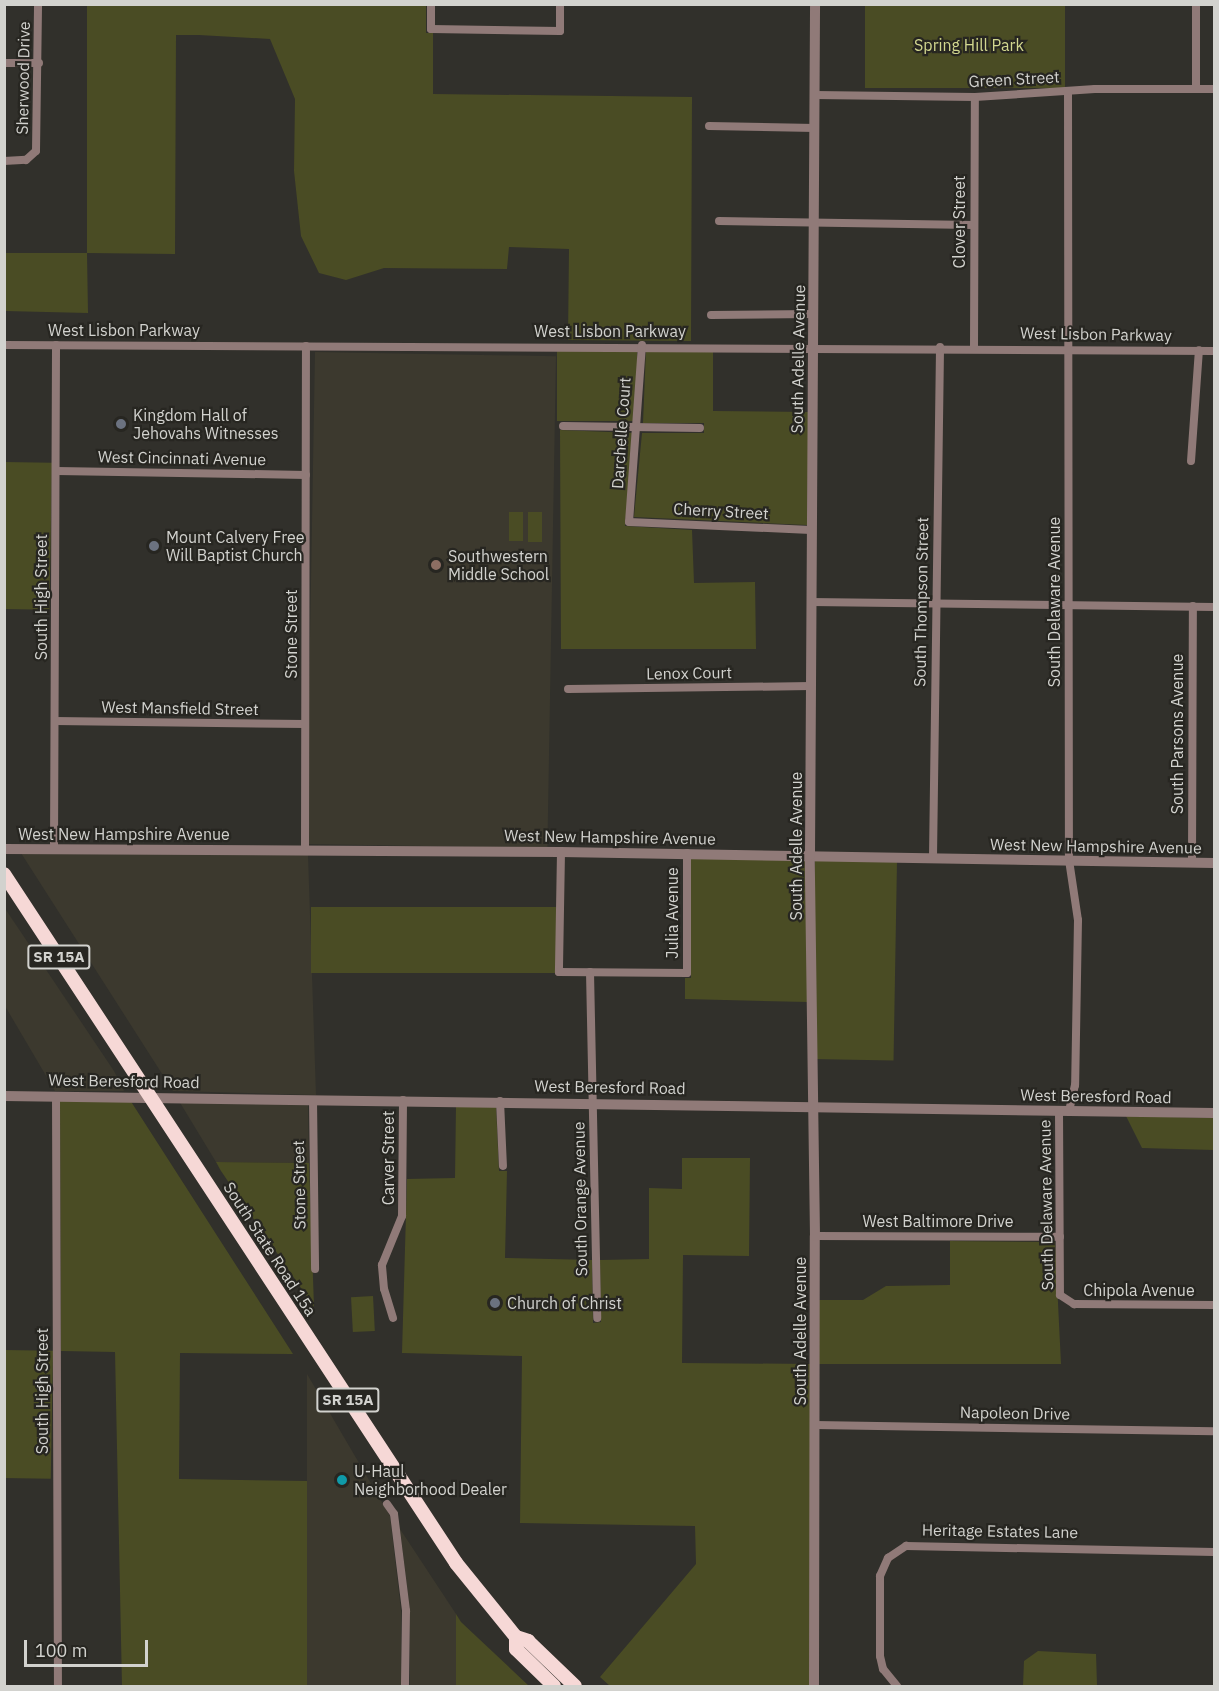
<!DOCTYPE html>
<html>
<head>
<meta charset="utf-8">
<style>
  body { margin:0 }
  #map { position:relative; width:1219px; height:1691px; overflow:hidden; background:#31302b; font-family:"IBM Plex Sans",sans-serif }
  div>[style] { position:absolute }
  .built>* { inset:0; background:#3c392e; transform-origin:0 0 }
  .green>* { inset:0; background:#4a4c24; transform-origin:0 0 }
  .minor>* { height:8px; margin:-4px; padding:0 4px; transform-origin:4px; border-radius:4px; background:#907a78 }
  .tertiary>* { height:10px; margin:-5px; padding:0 5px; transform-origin:5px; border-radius:5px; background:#907a78 }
  .trunk>* { height:14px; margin:-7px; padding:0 7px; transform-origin:7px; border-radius:7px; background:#f6d8d6 }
  .dots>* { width:16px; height:16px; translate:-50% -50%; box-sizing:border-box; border:3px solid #272621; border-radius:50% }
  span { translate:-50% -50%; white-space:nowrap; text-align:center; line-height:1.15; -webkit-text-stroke:4.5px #272621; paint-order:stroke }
  .shield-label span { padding:2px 4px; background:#272621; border:2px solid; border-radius:4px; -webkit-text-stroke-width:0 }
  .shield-label { font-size:15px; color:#d2d2ce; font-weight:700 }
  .park-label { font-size:16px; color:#d2d78f }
  .street-label { font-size:16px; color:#d2d2ce }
  .poi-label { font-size:16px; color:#d2d2ce }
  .left { translate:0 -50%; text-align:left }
  .frame { position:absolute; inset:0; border:6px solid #d2d2ce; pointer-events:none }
  .scale { position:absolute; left:24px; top:1640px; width:124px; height:27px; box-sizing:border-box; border:3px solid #d2d2ce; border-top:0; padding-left:8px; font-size:18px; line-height:21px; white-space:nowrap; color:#d2d2ce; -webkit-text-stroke:4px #272621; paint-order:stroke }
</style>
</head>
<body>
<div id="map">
  <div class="built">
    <i style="left:315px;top:352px;width:241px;height:492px;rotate:1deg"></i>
    <i style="clip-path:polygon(21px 853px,308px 855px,316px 1095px,173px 1091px)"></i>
    <i style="clip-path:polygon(4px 907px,114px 1071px,124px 1091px,55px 1091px,5px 1006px)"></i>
    <i style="clip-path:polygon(179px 1101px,308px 1105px,309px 1163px,216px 1162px)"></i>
    <i style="clip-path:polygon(307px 1374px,390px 1516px,401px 1611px,401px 1686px,307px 1686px)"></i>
    <i style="clip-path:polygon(400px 1529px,456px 1614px,456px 1686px,410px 1686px,410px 1611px)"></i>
  </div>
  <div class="green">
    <i style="clip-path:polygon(87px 5px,426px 5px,426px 33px,433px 33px,433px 94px,692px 97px,691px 341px,568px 340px,569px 249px,509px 247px,507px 269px,384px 268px,346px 280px,319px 273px,301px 236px,294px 171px,295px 99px,270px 39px,199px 35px,176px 35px,175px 254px,87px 253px,88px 313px,5px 311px,5px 211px,6px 253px,87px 253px)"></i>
    <i style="left:865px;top:5px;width:200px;height:83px"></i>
    <i style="left:557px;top:350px;width:80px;height:71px"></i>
    <i style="clip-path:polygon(646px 350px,713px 350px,713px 411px,809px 412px,807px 525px,634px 517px,642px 433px,704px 433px,704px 423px,643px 423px)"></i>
    <i style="clip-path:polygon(560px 430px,634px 433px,625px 526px,692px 530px,694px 583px,755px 582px,756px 649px,561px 649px)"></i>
    <i style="left:4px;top:462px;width:48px;height:147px;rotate:1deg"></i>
    <i style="left:509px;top:512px;width:14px;height:29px"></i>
    <i style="left:528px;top:512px;width:14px;height:30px"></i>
    <i style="clip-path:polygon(691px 858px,806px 860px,808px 1002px,685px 999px,685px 978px,691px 978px)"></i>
    <i style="left:815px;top:860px;width:82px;height:199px;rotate:1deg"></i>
    <i style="left:311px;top:907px;width:245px;height:66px"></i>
    <i style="clip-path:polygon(60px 1100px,130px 1100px,293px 1354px,180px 1353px,179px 1479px,307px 1481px,307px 1686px,122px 1686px,115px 1352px,61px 1351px)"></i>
    <i style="clip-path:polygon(456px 1105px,496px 1106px,499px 1171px,507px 1171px,505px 1258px,592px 1260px,593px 1323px,601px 1322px,600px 1260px,649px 1259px,649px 1188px,682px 1189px,682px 1158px,750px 1158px,749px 1256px,683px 1255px,682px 1363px,811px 1364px,809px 1686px,610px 1686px,600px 1677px,696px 1564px,695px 1526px,520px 1523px,522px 1356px,402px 1353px,407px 1179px,455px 1178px)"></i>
    <i style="clip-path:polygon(1126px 1116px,1214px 1118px,1214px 1150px,1142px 1148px)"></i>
    <i style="clip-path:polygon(216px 1162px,309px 1163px,314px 1307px,221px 1171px)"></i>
    <i style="clip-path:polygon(950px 1241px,1055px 1242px,1061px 1364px,819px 1364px,819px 1300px,863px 1300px,886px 1286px,950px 1285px)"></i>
    <i style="left:373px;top:1296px;width:35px;height:22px;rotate:87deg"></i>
    <i style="left:5px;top:1350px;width:48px;height:128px;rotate:1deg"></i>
    <i style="clip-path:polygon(456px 1614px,461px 1622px,529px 1686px,456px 1686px)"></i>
    <i style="clip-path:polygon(1038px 1651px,1096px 1654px,1097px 1686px,1023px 1686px,1024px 1661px)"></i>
  </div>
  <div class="minor">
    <i style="left:431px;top:4px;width:25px;rotate:90deg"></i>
    <i style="left:431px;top:29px;width:129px;rotate:0.9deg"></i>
    <i style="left:560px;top:31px;width:27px;rotate:-90deg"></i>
    <i style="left:1196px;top:4px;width:84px;rotate:90deg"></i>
    <i style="left:4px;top:63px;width:35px"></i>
    <i style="left:1068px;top:91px;width:769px;rotate:89.93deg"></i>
    <i style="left:1069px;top:860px;width:61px;rotate:81.5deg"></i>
    <i style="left:1078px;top:920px;width:165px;rotate:91deg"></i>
    <i style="left:1075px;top:1085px;width:27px;rotate:103deg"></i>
    <i style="left:815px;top:95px;width:160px;rotate:0.7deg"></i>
    <i style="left:975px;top:97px;width:120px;rotate:-3.8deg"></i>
    <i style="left:1095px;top:89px;width:119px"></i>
    <i style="left:709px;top:126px;width:106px;rotate:1.1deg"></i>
    <i style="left:4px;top:161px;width:22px;rotate:-3deg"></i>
    <i style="left:26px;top:160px;width:13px;rotate:-42deg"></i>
    <i style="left:36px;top:151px;width:147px;rotate:-89.2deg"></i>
    <i style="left:719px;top:221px;width:254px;rotate:0.9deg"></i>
    <i style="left:711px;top:315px;width:103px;rotate:-0.6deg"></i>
    <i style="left:4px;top:345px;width:1210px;rotate:0.28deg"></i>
    <i style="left:642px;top:345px;width:177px;rotate:94.2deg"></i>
    <i style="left:629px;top:522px;width:182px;rotate:2.5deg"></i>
    <i style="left:974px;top:347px;width:250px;rotate:-89.8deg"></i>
    <i style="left:563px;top:426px;width:137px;rotate:0.8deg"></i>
    <i style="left:1191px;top:461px;width:111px;rotate:-85.9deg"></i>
    <i style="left:57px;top:471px;width:249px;rotate:0.9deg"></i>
    <i style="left:811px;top:602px;width:403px;rotate:0.7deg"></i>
    <i style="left:568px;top:689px;width:243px;rotate:-0.7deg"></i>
    <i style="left:55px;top:721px;width:250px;rotate:0.7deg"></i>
    <i style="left:54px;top:849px;width:504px;rotate:-89.77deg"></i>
    <i style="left:305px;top:850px;width:504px;rotate:-89.89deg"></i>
    <i style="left:561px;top:852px;width:120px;rotate:91deg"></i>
    <i style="left:559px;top:972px;width:128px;rotate:0.4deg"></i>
    <i style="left:687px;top:973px;width:120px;rotate:-90deg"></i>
    <i style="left:933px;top:857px;width:510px;rotate:-89.21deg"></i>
    <i style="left:1192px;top:862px;width:256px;rotate:-89.8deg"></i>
    <i style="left:590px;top:972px;width:346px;rotate:88.8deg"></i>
    <i style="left:56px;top:1096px;width:590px;rotate:89.81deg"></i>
    <i style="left:313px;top:1100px;width:169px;rotate:89.3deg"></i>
    <i style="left:500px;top:1101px;width:65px;rotate:87.4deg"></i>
    <i style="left:1059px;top:1111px;width:184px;rotate:89.7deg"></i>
    <i style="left:1060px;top:1295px;width:17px;rotate:33deg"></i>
    <i style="left:1074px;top:1304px;width:140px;rotate:0.4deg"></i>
    <i style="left:815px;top:1236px;width:245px;rotate:0.2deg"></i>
    <i style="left:393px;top:1318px;width:30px;rotate:-107deg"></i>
    <i style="left:384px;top:1289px;width:24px;rotate:-95deg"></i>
    <i style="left:382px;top:1265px;width:53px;rotate:-67.8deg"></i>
    <i style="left:402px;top:1216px;width:116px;rotate:-89.5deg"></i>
    <i style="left:815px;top:1425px;width:399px;rotate:0.9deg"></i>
    <i style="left:387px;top:1504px;width:12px;rotate:55deg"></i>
    <i style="left:394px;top:1514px;width:98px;rotate:82.9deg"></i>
    <i style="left:406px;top:1611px;width:75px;rotate:90.8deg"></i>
    <i style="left:897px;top:1686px;width:22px;rotate:-129deg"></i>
    <i style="left:883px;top:1669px;width:13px;rotate:-103deg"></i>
    <i style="left:880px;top:1656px;width:80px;rotate:-90deg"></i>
    <i style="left:880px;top:1576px;width:20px;rotate:-66deg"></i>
    <i style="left:888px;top:1558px;width:22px;rotate:-34deg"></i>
    <i style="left:906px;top:1546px;width:308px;rotate:1.1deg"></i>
  </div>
  <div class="tertiary">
    <i style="left:4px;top:849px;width:557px;rotate:0.31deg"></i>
    <i style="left:561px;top:852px;width:653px;rotate:0.97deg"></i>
    <i style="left:4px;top:1096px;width:1210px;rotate:0.8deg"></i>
    <i style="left:814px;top:1686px;width:450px;rotate:-89.9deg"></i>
    <i style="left:815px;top:1236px;width:381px;rotate:-90.8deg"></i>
    <i style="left:810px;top:855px;width:851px;rotate:-89.66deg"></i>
  </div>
  <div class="trunk">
    <i style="left:4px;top:874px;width:824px;rotate:56.73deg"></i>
    <i style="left:456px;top:1563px;width:95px;rotate:51deg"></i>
    <i style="left:516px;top:1637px;width:13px;rotate:18deg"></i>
    <i style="left:528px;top:1641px;width:65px;rotate:43.8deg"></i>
    <i style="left:516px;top:1637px;width:12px;rotate:90deg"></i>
    <i style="left:516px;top:1649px;width:53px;rotate:44.2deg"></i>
  </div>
  <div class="dots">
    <i style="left:121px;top:424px;background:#6b7280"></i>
    <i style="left:154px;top:546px;background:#6b7280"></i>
    <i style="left:436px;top:565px;background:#8d6e63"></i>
    <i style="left:495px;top:1303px;background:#6b7280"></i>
    <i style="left:342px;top:1480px;background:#0f9aa8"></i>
  </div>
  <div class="shield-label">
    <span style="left:59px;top:957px">SR 15A</span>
    <span style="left:348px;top:1400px">SR 15A</span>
  </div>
  <div class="park-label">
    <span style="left:969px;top:45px">Spring Hill Park</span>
  </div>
  <div class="street-label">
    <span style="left:23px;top:78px;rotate:-89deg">Sherwood Drive</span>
    <span style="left:1014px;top:79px;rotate:-3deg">Green Street</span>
    <span style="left:959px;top:222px;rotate:-90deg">Clover Street</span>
    <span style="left:124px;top:330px">West Lisbon Parkway</span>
    <span style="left:610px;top:331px">West Lisbon Parkway</span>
    <span style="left:1096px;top:334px;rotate:1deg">West Lisbon Parkway</span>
    <span style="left:798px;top:359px;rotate:-89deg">South Adelle Avenue</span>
    <span style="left:621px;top:433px;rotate:-86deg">Darchelle Court</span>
    <span style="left:182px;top:458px;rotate:1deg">West Cincinnati Avenue</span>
    <span style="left:721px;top:511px;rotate:3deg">Cherry Street</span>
    <span style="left:41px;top:597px;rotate:-90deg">South High Street</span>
    <span style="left:921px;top:602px;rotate:-89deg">South Thompson Street</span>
    <span style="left:1054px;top:602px;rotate:-90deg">South Delaware Avenue</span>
    <span style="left:291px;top:634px;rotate:-90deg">Stone Street</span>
    <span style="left:689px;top:673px;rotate:-1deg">Lenox Court</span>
    <span style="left:180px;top:708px;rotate:1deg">West Mansfield Street</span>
    <span style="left:1177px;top:734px;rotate:-90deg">South Parsons Avenue</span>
    <span style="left:124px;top:834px">West New Hampshire Avenue</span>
    <span style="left:610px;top:837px;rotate:1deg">West New Hampshire Avenue</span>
    <span style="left:796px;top:846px;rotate:-90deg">South Adelle Avenue</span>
    <span style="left:1096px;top:846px;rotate:1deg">West New Hampshire Avenue</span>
    <span style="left:672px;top:913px;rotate:-90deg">Julia Avenue</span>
    <span style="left:124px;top:1081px;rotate:1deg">West Beresford Road</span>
    <span style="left:610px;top:1087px;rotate:1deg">West Beresford Road</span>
    <span style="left:1096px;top:1096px;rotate:1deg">West Beresford Road</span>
    <span style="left:388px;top:1158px;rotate:-90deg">Carver Street</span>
    <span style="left:299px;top:1185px;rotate:-91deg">Stone Street</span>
    <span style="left:580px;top:1199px;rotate:-91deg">South Orange Avenue</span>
    <span style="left:1046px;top:1205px;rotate:-91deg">South Delaware Avenue</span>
    <span style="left:938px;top:1221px">West Baltimore Drive</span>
    <span style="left:270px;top:1249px;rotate:57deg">South State Road 15a</span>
    <span style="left:1139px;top:1290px">Chipola Avenue</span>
    <span style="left:800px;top:1331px;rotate:-90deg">South Adelle Avenue</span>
    <span style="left:42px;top:1391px;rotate:-90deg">South High Street</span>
    <span style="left:1015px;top:1413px;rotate:1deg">Napoleon Drive</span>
    <span style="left:1000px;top:1531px;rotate:1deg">Heritage Estates Lane</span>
  </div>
  <div class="poi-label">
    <span class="left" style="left:133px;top:424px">Kingdom Hall of<br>Jehovahs Witnesses</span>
    <span class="left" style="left:166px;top:546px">Mount Calvery Free<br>Will Baptist Church</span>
    <span class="left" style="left:448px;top:565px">Southwestern<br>Middle School</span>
    <span class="left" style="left:507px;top:1303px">Church of Christ</span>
    <span class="left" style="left:354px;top:1480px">U-Haul<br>Neighborhood Dealer</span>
  </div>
  <div class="frame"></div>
  <div class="scale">100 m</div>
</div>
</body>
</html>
